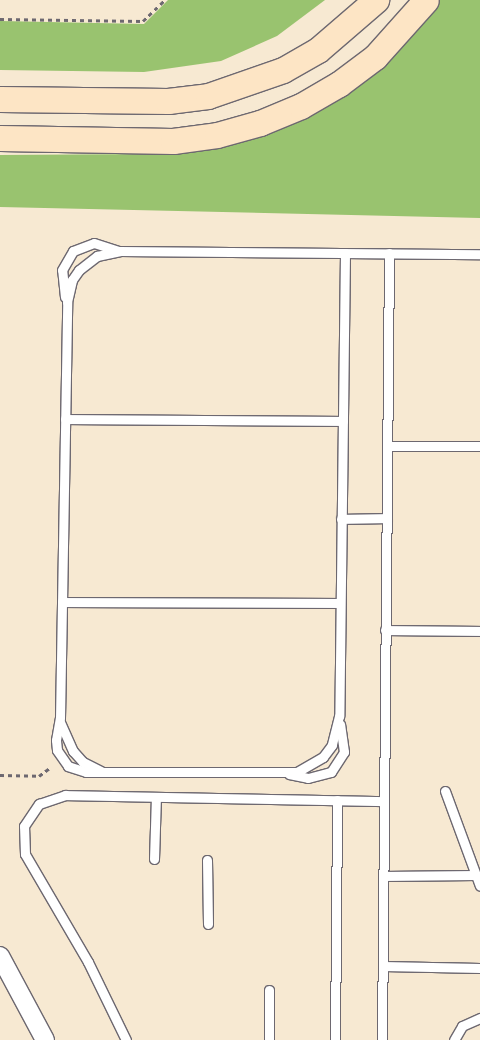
<!DOCTYPE html>
<html>
<head>
<meta charset="utf-8">
<style>
  body { margin:0 }
  #map { position:relative; width:480px; height:1040px; overflow:hidden; background:#f7e9d2; font-family:"Libre Caslon Text",serif }
  div>[style] { position:absolute }
  .green>* { inset:0; background:#99c36f }
  .path>* { height:3px; margin-top:-1.5px; transform-origin:0; background:repeating-linear-gradient(90deg,#6d6870 0 4px,transparent 0 8px) }
  .roads { filter:drop-shadow(1px 0 #6d6870) drop-shadow(-1px 0 #6d6870) drop-shadow(0 1px #6d6870) drop-shadow(0 -1px #6d6870) }
  .lane>* { height:9px; margin:-4.5px; padding:0 4.5px; transform-origin:4.5px; border-radius:4.5px; background:#fff }
  .street>* { height:18px; margin:-9px; padding:0 9px; transform-origin:9px; border-radius:9px; background:#fff }
  .secondary>* { height:25px; margin:-12.5px; padding:0 12.5px; transform-origin:12.5px; border-radius:12.5px; background:#fde5c5 }
  span { translate:-50% -50%; white-space:nowrap; text-align:center; line-height:1.15; -webkit-text-stroke:4px #fcf5e5; paint-order:stroke }
</style>
</head>
<body>
<div id="map">
  <div class="green">
    <i style="clip-path:polygon(168px 0,325px 0,277px 36px,221px 61px,144px 72px,0 70px,0 21px,144px 24px)"></i>
    <i style="clip-path:polygon(440px 0,480px 0,480px 218px,0 207px,0 155px,150px 154px,193px 150px,238px 139px,419px 25px)"></i>
  </div>
  <div class="path">
    <i style="left:0;top:19px;width:143px;rotate:0.8deg"></i>
    <i style="left:143px;top:21px;width:30px;rotate:-44deg"></i>
    <i style="left:0;top:775px;width:39px;rotate:1deg"></i>
    <i style="left:39px;top:776px;width:15px;rotate:-37deg"></i>
  </div>
  <div class="roads">
    <div class="lane">
      <i style="left:345px;top:253px;width:463px;rotate:90.7deg"></i>
      <i style="left:339px;top:716px;width:30px;rotate:104deg"></i>
      <i style="left:332px;top:745px;width:15px;rotate:127deg"></i>
      <i style="left:323px;top:757px;width:30px;rotate:150deg"></i>
      <i style="left:297px;top:772px;width:211px;rotate:180deg"></i>
      <i style="left:86px;top:772px;width:19px;rotate:-162deg"></i>
      <i style="left:68px;top:766px;width:19px;rotate:-125deg"></i>
      <i style="left:57px;top:750px;width:10px;rotate:-96deg"></i>
      <i style="left:56px;top:740px;width:22px;rotate:-80deg"></i>
      <i style="left:60px;top:718px;width:416px;rotate:-89deg"></i>
      <i style="left:67px;top:302px;width:23px;rotate:-77deg"></i>
      <i style="left:72px;top:280px;width:12px;rotate:-55deg"></i>
      <i style="left:79px;top:270px;width:23px;rotate:-38deg"></i>
      <i style="left:97px;top:256px;width:24px;rotate:-12deg"></i>
      <i style="left:120px;top:251px;width:360px;rotate:0.5deg"></i>
      <i style="left:65px;top:297px;width:27px;rotate:-96deg"></i>
      <i style="left:62px;top:270px;width:22px;rotate:-60deg"></i>
      <i style="left:73px;top:251px;width:22px;rotate:-21deg"></i>
      <i style="left:94px;top:243px;width:26px;rotate:18deg"></i>
      <i style="left:65px;top:419px;width:278px;rotate:0.4deg"></i>
      <i style="left:387px;top:446px;width:93px"></i>
      <i style="left:341px;top:519px;width:46px;rotate:-1.2deg"></i>
      <i style="left:62px;top:602px;width:278px;rotate:0.2deg"></i>
      <i style="left:385px;top:630px;width:95px;rotate:0.6deg"></i>
      <i style="left:60px;top:722px;width:32px;rotate:66deg"></i>
      <i style="left:73px;top:751px;width:15px;rotate:48deg"></i>
      <i style="left:83px;top:762px;width:20px;rotate:27deg"></i>
      <i style="left:289px;top:774px;width:19px;rotate:12deg"></i>
      <i style="left:308px;top:778px;width:24px;rotate:-15deg"></i>
      <i style="left:331px;top:772px;width:24px;rotate:-57deg"></i>
      <i style="left:344px;top:752px;width:28px;rotate:-98deg"></i>
      <i style="left:445px;top:791px;width:101px;rotate:69.8deg"></i>
      <i style="left:154px;top:859px;width:62px;rotate:-88.2deg"></i>
      <i style="left:207px;top:860px;width:64px;rotate:89.1deg"></i>
      <i style="left:383px;top:876px;width:93px;rotate:-0.6deg"></i>
      <i style="left:383px;top:966px;width:97px;rotate:1.2deg"></i>
      <i style="left:126px;top:1040px;width:87px;rotate:-116deg"></i>
      <i style="left:88px;top:962px;width:125px;rotate:-120.3deg"></i>
      <i style="left:25px;top:854px;width:28px;rotate:-92deg"></i>
      <i style="left:24px;top:826px;width:27px;rotate:-56deg"></i>
      <i style="left:39px;top:804px;width:28px;rotate:-19deg"></i>
      <i style="left:65px;top:795px;width:319px;rotate:1.1deg"></i>
      <i style="left:269px;top:1040px;width:50px;rotate:-90deg"></i>
      <i style="left:335px;top:1040px;width:240px;rotate:-89.5deg"></i>
      <i style="left:382px;top:1040px;width:787px;rotate:-89.49deg"></i>
      <i style="left:454px;top:1040px;width:16px;rotate:-60deg"></i>
      <i style="left:462px;top:1026px;width:20px;rotate:-24deg"></i>
    </div>
    <div class="street">
      <i style="left:0;top:956px;width:95px;rotate:61.8deg"></i>
    </div>
    <div class="secondary">
      <i style="left:0;top:99px;width:168px;rotate:0.7deg"></i>
      <i style="left:168px;top:101px;width:40px;rotate:-7.1deg"></i>
      <i style="left:208px;top:96px;width:79px;rotate:-19.1deg"></i>
      <i style="left:283px;top:70px;width:40px;rotate:-29.7deg"></i>
      <i style="left:318px;top:50px;width:77px;rotate:-40.8deg"></i>
      <i style="left:0;top:138px;width:173px;rotate:1deg"></i>
      <i style="left:173px;top:141px;width:44px;rotate:-7.8deg"></i>
      <i style="left:217px;top:135px;width:45px;rotate:-15.6deg"></i>
      <i style="left:260px;top:123px;width:44px;rotate:-22.5deg"></i>
      <i style="left:301px;top:106px;width:44px;rotate:-30.1deg"></i>
      <i style="left:339px;top:84px;width:45px;rotate:-36.9deg"></i>
      <i style="left:375px;top:57px;width:76px;rotate:-48.2deg"></i>
    </div>
  </div>
</div>
</body>
</html>
